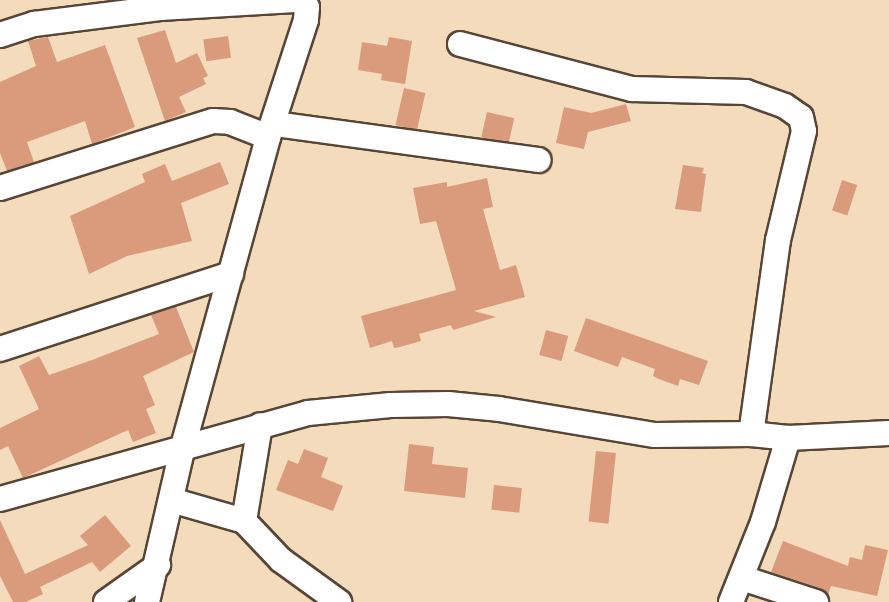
<!DOCTYPE html>
<html>
<head>
<meta charset="utf-8">
<style>
  body { margin:0 }
  #map { position:relative; width:889px; height:602px; overflow:hidden; background:#f3dbbc; font-family:Mynerve,sans-serif }
  div>[style] { position:absolute }
  .building>* { inset:0; background:#da9b7d; transform-origin:0 0 }
  .roads { filter:drop-shadow(2px 0 #574536) drop-shadow(-2px 0 #574536) drop-shadow(0 2px #574536) drop-shadow(0 -2px #574536) }
  .minor>* { height:24px; margin:-12px; padding:0 12px; transform-origin:12px; border-radius:12px; background:#fff }
  span { translate:-50% -50%; white-space:nowrap; text-align:center; line-height:1.15; -webkit-text-stroke:6px #fcf5e5; paint-order:stroke }
</style>
</head>
<body>
<div id="map">
  <div class="building">
    <i style="clip-path:polygon(165px 30px,176px 63px,197px 53px,208px 76px,203px 78px,206px 84px,179px 97px,186px 112px,165px 121px,137px 38px)"></i>
    <i style="left:228px;top:36px;width:22px;height:25px;rotate:82deg"></i>
    <i style="clip-path:polygon(48px 37px,57px 62px,105px 45px,135px 127px,92px 144px,85px 121px,27px 142px,34px 162px,7px 171px,0 153px,0 82px,36px 66px,28px 41px)"></i>
    <i style="clip-path:polygon(389px 37px,412px 41px,405px 84px,381px 80px,382px 74px,358px 70px,362px 42px,387px 46px)"></i>
    <i style="left:404px;top:88px;width:22px;height:38px;rotate:13deg"></i>
    <i style="clip-path:polygon(626px 104px,631px 121px,588px 132px,584px 149px,556px 143px,564px 107px,591px 113px)"></i>
    <i style="left:487px;top:112px;width:28px;height:26px;rotate:13deg"></i>
    <i style="clip-path:polygon(220px 162px,229px 184px,181px 203px,192px 241px,127px 256px,89px 274px,70px 216px,145px 182px,142px 174px,165px 164px,172px 181px)"></i>
    <i style="clip-path:polygon(683px 165px,704px 168px,702px 173px,706px 174px,701px 212px,675px 209px)"></i>
    <i style="clip-path:polygon(487px 178px,493px 207px,483px 209px,500px 270px,516px 265px,525px 297px,474px 311px,496px 317px,453px 330px,451px 325px,419px 334px,421px 341px,400px 347px,394px 348px,392px 341px,370px 348px,361px 316px,456px 290px,436px 221px,420px 224px,413px 188px,447px 182px,447px 187px)"></i>
    <i style="left:842px;top:180px;width:16px;height:32px;rotate:18deg"></i>
    <i style="clip-path:polygon(176px 307px,194px 352px,143px 376px,155px 405px,146px 409px,156px 433px,133px 442px,128px 430px,23px 478px,8px 446px,0 450px,0 428px,39px 409px,19px 366px,39px 356px,49px 375px,92px 360px,159px 334px,151px 315px)"></i>
    <i style="clip-path:polygon(586px 318px,708px 361px,699px 385px,680px 379px,678px 386px,659px 379px,653px 376px,655px 369px,622px 357px,618px 367px,574px 351px)"></i>
    <i style="left:546px;top:330px;width:23px;height:26px;rotate:15deg"></i>
    <i style="clip-path:polygon(409px 444px,434px 447px,432px 464px,468px 468px,465px 498px,404px 491px)"></i>
    <i style="clip-path:polygon(304px 449px,328px 458px,321px 477px,343px 486px,333px 511px,276px 490px,288px 460px,298px 464px)"></i>
    <i style="left:596px;top:451px;width:20px;height:71px;rotate:6deg"></i>
    <i style="left:494px;top:485px;width:28px;height:25px;rotate:6deg"></i>
    <i style="clip-path:polygon(105px 515px,131px 546px,100px 572px,92px 562px,40px 587px,43px 594px,26px 602px,13px 602px,0 576px,0 520px,25px 574px,88px 545px,80px 536px)"></i>
    <i style="clip-path:polygon(783px 541px,848px 566px,850px 557px,862px 560px,865px 545px,888px 550px,877px 596px,831px 586px,828px 595px,820px 588px,771px 572px)"></i>
  </div>
  <div class="roads">
    <div class="minor">
      <i style="left:0;top:35px;width:36px;rotate:-18deg"></i>
      <i style="left:34px;top:24px;width:127px;rotate:-7.2deg"></i>
      <i style="left:160px;top:8px;width:135px;rotate:-3.4deg"></i>
      <i style="left:460px;top:44px;width:178px;rotate:14.7deg"></i>
      <i style="left:632px;top:89px;width:114px;rotate:1.5deg"></i>
      <i style="left:746px;top:92px;width:41px;rotate:19.7deg"></i>
      <i style="left:785px;top:106px;width:19px;rotate:35deg"></i>
      <i style="left:801px;top:117px;width:14px;rotate:78deg"></i>
      <i style="left:804px;top:131px;width:112px;rotate:103.4deg"></i>
      <i style="left:778px;top:240px;width:196px;rotate:97.9deg"></i>
      <i style="left:275px;top:124px;width:266px;rotate:7.8deg"></i>
      <i style="left:0;top:188px;width:223px;rotate:-17.5deg"></i>
      <i style="left:213px;top:121px;width:17px;rotate:3deg"></i>
      <i style="left:230px;top:122px;width:41px;rotate:21.5deg"></i>
      <i style="left:0;top:349px;width:243px;rotate:-18deg"></i>
      <i style="left:0;top:499px;width:320px;rotate:-15.6deg"></i>
      <i style="left:308px;top:413px;width:83px;rotate:-5.5deg"></i>
      <i style="left:391px;top:405px;width:57px;rotate:-1deg"></i>
      <i style="left:448px;top:404px;width:51px;rotate:5.6deg"></i>
      <i style="left:499px;top:409px;width:158px;rotate:9.5deg"></i>
      <i style="left:655px;top:435px;width:96px;rotate:-0.6deg"></i>
      <i style="left:751px;top:434px;width:37px;rotate:6deg"></i>
      <i style="left:788px;top:438px;width:101px;rotate:-2.8deg"></i>
      <i style="left:171px;top:500px;width:76px;rotate:16deg"></i>
      <i style="left:244px;top:521px;width:54px;rotate:46.5deg"></i>
      <i style="left:281px;top:560px;width:72px;rotate:35.9deg"></i>
      <i style="left:244px;top:521px;width:97px;rotate:-80.5deg"></i>
      <i style="left:742px;top:578px;width:78px;rotate:18deg"></i>
      <i style="left:106px;top:602px;width:64px;rotate:-35.4deg"></i>
      <i style="left:147px;top:602px;width:156px;rotate:-77deg"></i>
      <i style="left:182px;top:450px;width:325px;rotate:-74.6deg"></i>
      <i style="left:268px;top:137px;width:123px;rotate:-72deg"></i>
      <i style="left:306px;top:20px;width:13px;rotate:-86deg"></i>
      <i style="left:307px;top:7px;width:11px;rotate:-139deg"></i>
      <i style="left:731px;top:602px;width:86px;rotate:-68.2deg"></i>
      <i style="left:763px;top:522px;width:88px;rotate:-73.4deg"></i>
    </div>
  </div>
</div>
</body>
</html>
